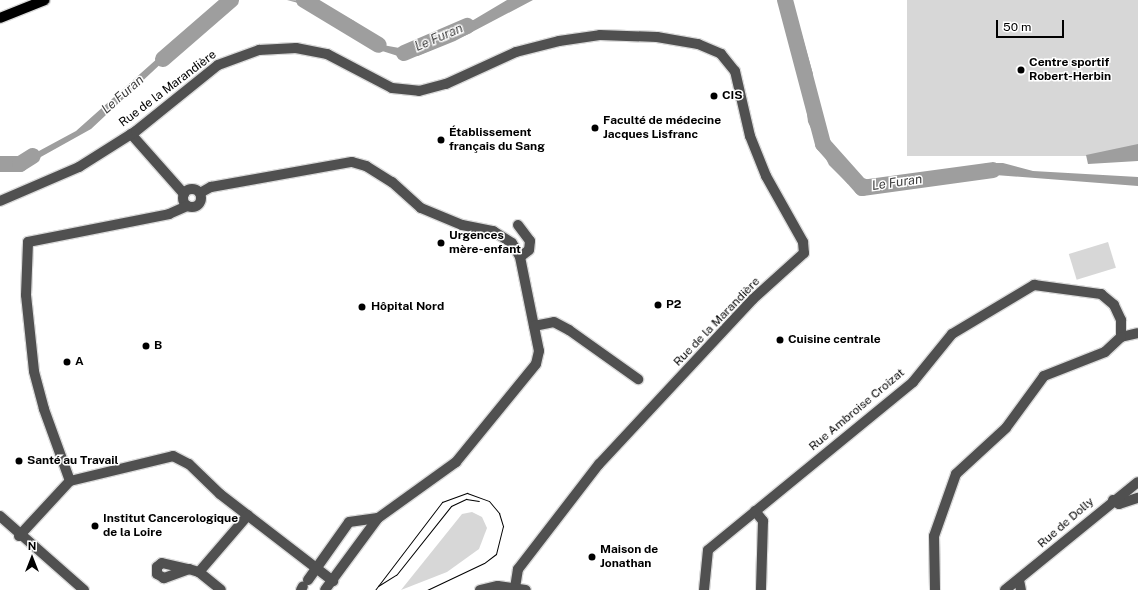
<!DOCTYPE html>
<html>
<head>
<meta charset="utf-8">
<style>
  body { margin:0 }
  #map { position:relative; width:1138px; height:590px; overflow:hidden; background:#fff; font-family:"Public Sans",sans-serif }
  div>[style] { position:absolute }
  .green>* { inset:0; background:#d7d7d7; transform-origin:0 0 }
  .water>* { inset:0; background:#9e9e9e }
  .river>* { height:16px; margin:-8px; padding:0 8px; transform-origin:8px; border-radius:8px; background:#9e9e9e }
  .roads { filter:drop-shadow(1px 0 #dbdbdb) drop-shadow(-1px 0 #dbdbdb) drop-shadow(0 1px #dbdbdb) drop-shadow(0 -1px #dbdbdb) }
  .minor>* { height:10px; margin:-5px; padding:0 5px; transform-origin:5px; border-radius:5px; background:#505050 }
  .minor>.ring { margin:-5px; padding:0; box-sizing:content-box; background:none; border:10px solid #505050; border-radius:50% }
  .major>* { height:10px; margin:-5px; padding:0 5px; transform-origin:5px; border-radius:5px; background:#000 }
  .tram>* { height:1px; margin:-0.5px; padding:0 0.5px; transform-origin:0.5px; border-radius:0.5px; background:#000 }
  .dots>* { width:11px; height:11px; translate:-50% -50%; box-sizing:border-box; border:2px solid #fff; border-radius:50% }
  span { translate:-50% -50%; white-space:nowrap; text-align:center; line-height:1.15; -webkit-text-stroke:3px #fff; paint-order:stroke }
  .poi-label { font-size:12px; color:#000; font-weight:700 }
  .left { translate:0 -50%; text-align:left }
  .street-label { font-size:12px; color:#000 }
  .water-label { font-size:13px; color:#3f3f3f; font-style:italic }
  .north { position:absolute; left:12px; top:538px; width:40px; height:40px; -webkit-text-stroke:3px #fff; paint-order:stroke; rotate:0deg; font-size:11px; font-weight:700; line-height:16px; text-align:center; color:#000 }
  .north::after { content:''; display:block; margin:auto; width:14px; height:18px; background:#000; clip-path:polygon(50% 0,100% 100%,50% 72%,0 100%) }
  .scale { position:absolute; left:996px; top:20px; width:68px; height:18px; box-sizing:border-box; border:2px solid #000; border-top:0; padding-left:5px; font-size:12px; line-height:14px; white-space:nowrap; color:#000; -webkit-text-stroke:3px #fff; paint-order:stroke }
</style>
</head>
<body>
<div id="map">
  <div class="green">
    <i style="left:907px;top:0;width:231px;height:156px"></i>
    <i style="left:1108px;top:242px;width:27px;height:41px;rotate:73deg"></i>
    <i style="clip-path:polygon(472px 512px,482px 517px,487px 528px,479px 549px,447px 572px,401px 590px,462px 514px)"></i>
  </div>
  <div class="water">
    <i style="clip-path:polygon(223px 0,238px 0,212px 16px,91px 129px,21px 168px,0 168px,0 163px,13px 165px,76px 131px)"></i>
    <i style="clip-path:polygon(287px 0,317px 1px,354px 21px,377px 44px,405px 49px,443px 38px,507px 0,533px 0,455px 41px,418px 56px,401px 57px,376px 49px,353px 26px,317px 8px)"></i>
    <i style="clip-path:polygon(779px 0,792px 0,813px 74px,812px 111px,820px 134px,832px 161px,849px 174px,891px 186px,988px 163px,1003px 163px,1033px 171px,1138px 177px,1138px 186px,969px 173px,944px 183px,890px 191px,848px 184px,829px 165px,808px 122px,798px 37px)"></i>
    <i style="clip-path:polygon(1138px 144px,1138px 161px,1088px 164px,1086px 155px)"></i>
  </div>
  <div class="river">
    <i style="left:304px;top:0;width:87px;rotate:31deg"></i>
    <i style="left:785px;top:0;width:149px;rotate:75.2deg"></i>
    <i style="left:823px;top:144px;width:59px;rotate:48.4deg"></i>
    <i style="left:862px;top:188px;width:132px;rotate:-7.8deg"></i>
    <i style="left:404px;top:53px;width:69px;rotate:-23.2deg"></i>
    <i style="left:163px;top:59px;width:90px;rotate:-40.9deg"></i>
    <i style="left:0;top:164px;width:20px"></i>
    <i style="left:20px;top:164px;width:15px;rotate:-32deg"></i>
  </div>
  <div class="roads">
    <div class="minor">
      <i style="left:131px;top:134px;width:80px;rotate:48.5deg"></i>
      <i class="ring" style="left:183px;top:189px;width:8px;height:8px"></i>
      <i style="left:200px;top:193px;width:13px;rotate:-29deg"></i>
      <i style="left:211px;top:187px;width:143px;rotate:-10.1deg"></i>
      <i style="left:352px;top:162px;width:15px;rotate:16deg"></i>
      <i style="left:366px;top:166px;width:31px;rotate:32deg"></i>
      <i style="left:392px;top:182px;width:39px;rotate:42deg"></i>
      <i style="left:421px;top:208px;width:44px;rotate:22.5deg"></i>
      <i style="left:462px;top:225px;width:32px;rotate:11deg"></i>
      <i style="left:493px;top:231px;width:22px;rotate:32deg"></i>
      <i style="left:512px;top:243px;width:16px;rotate:60deg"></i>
      <i style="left:520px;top:257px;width:96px;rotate:78.6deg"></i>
      <i style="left:539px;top:351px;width:13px;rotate:103deg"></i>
      <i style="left:536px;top:364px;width:127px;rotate:129.2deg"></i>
      <i style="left:456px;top:462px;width:96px;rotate:144.3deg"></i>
      <i style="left:0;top:201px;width:86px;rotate:-23.3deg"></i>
      <i style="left:79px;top:167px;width:67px;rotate:-32.3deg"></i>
      <i style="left:136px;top:131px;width:105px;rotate:-38.8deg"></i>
      <i style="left:218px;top:65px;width:44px;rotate:-20.1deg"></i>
      <i style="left:259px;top:50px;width:37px;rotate:-3deg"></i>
      <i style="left:296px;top:48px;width:32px;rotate:11deg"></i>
      <i style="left:327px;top:54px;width:73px;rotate:27.6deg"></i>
      <i style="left:392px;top:88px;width:27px;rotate:6deg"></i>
      <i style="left:419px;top:91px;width:28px;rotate:-15deg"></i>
      <i style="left:446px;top:84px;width:77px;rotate:-24.6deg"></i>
      <i style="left:516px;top:52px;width:44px;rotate:-14.3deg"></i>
      <i style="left:559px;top:41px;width:41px;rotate:-8.3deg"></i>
      <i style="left:600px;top:35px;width:57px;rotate:2deg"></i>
      <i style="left:657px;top:37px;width:42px;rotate:9.7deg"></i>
      <i style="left:698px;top:44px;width:25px;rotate:23deg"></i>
      <i style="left:721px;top:54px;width:22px;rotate:51deg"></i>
      <i style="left:735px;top:71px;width:67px;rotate:77deg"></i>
      <i style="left:750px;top:136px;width:43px;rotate:68.2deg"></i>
      <i style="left:766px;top:176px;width:76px;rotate:60.7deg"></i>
      <i style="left:803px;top:242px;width:11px;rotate:85deg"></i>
      <i style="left:804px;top:253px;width:69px;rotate:138deg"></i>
      <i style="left:753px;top:299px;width:226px;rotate:133deg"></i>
      <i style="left:599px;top:464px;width:133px;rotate:127.6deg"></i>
      <i style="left:518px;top:569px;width:18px;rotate:99deg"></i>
      <i style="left:518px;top:225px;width:20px;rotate:53deg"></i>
      <i style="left:530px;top:241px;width:9px;rotate:96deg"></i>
      <i style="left:529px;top:250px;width:11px;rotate:142deg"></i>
      <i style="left:534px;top:326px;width:20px;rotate:-11deg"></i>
      <i style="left:554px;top:322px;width:17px;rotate:28deg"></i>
      <i style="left:569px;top:330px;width:85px;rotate:35.4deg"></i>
      <i style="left:1121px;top:337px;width:17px;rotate:-13deg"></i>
      <i style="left:70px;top:481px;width:77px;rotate:-109.9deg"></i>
      <i style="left:44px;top:409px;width:39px;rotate:-105deg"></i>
      <i style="left:34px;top:371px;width:76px;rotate:-96deg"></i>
      <i style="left:26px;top:295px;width:53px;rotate:-87.8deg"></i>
      <i style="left:28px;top:242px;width:144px;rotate:-11.2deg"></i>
      <i style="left:169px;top:214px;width:20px;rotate:-24deg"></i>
      <i style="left:1113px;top:500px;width:7px;rotate:34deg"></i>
      <i style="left:1119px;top:504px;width:20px;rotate:-18deg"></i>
      <i style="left:755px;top:511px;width:13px;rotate:51deg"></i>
      <i style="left:763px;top:521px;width:69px;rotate:91.7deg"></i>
      <i style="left:0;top:516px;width:112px;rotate:41.4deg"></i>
      <i style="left:19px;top:536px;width:75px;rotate:-47.2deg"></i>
      <i style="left:70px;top:481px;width:106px;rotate:-13.6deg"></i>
      <i style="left:173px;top:456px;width:18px;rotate:27deg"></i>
      <i style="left:189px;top:464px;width:43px;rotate:44.1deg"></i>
      <i style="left:220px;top:494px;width:143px;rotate:37.6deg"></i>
      <i style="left:189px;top:569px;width:27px;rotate:160deg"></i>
      <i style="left:164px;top:578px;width:8px;rotate:-150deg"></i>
      <i style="left:157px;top:574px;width:7px;rotate:-90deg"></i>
      <i style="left:157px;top:567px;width:6px;rotate:-39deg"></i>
      <i style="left:162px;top:563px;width:28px;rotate:13deg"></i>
      <i style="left:189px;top:569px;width:10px;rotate:17deg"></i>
      <i style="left:199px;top:572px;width:28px;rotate:39deg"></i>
      <i style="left:199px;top:572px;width:75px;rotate:-49.3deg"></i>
      <i style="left:308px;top:580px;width:71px;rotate:-54.7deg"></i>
      <i style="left:349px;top:522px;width:29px;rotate:-8deg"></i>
      <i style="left:378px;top:518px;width:89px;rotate:126.4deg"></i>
      <i style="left:1019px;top:580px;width:10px;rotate:79deg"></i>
      <i style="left:301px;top:590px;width:4px;rotate:-63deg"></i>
      <i style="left:480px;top:590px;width:18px;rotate:-13deg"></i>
      <i style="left:498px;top:586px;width:28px;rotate:8deg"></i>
      <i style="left:704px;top:590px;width:40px;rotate:-84.3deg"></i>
      <i style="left:708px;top:550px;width:265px;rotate:-39.3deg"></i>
      <i style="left:913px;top:382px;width:62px;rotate:-50.9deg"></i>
      <i style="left:952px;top:334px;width:96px;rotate:-30.9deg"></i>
      <i style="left:1034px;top:285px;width:68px;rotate:7.7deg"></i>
      <i style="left:1101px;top:294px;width:17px;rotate:40deg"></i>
      <i style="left:1114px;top:305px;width:17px;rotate:65deg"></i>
      <i style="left:1121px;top:320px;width:17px;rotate:90deg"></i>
      <i style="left:1121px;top:337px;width:22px;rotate:137deg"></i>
      <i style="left:1105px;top:352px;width:66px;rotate:158.5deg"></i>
      <i style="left:1044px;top:376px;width:64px;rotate:126.2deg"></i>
      <i style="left:1006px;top:428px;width:68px;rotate:137.4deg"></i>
      <i style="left:956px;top:474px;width:66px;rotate:109.5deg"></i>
      <i style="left:934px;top:536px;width:54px;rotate:88.9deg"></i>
      <i style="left:1005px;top:590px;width:171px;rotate:-39.1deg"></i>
    </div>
    <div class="major">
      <i style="left:0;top:18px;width:48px;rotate:-21.8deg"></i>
    </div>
  </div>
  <div class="tram">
    <i style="left:378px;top:586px;width:22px;rotate:-32deg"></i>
    <i style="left:397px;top:574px;width:87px;rotate:-51.5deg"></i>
    <i style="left:451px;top:506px;width:17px;rotate:-25deg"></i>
    <i style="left:466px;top:499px;width:13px;rotate:9deg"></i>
    <i style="left:375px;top:590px;width:111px;rotate:-52.7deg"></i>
    <i style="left:442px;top:502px;width:27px;rotate:-20deg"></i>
    <i style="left:467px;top:493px;width:23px;rotate:20deg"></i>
    <i style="left:489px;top:501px;width:16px;rotate:50deg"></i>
    <i style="left:499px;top:513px;width:14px;rotate:73deg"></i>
    <i style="left:503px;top:526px;width:29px;rotate:104deg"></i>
    <i style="left:496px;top:554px;width:15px;rotate:143deg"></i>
    <i style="left:484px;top:563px;width:63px;rotate:154.7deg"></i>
  </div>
  <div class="dots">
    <i style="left:1021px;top:70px;background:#000"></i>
    <i style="left:714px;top:96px;background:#000"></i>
    <i style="left:595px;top:128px;background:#000"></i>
    <i style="left:441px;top:140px;background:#000"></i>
    <i style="left:441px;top:243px;background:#000"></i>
    <i style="left:658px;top:305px;background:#000"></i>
    <i style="left:362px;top:307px;background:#000"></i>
    <i style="left:780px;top:340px;background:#000"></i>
    <i style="left:146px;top:346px;background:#000"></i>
    <i style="left:67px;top:362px;background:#000"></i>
    <i style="left:19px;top:461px;background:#000"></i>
    <i style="left:95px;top:526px;background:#000"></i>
    <i style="left:592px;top:557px;background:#000"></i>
  </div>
  <div class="poi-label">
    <span class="left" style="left:1029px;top:70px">Centre sportif<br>Robert-Herbin</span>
    <span class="left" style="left:722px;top:96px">CIS</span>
    <span class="left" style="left:603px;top:128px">Faculté de médecine<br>Jacques Lisfranc</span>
    <span class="left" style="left:449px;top:140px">Établissement<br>français du Sang</span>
    <span class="left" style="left:449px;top:243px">Urgences<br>mère-enfant</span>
    <span class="left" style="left:666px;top:305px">P2</span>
    <span class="left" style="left:371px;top:307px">Hôpital Nord</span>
    <span class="left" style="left:788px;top:340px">Cuisine centrale</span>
    <span class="left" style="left:154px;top:346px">B</span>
    <span class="left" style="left:75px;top:362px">A</span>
    <span class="left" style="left:27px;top:461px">Santé au Travail</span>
    <span class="left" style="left:103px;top:526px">Institut Cancerologique<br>de la Loire</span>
    <span class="left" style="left:600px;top:557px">Maison de<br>Jonathan</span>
  </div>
  <div class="street-label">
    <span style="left:168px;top:89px;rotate:-37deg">Rue de la Marandière</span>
    <span style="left:717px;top:322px;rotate:-46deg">Rue de la Marandière</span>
    <span style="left:857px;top:410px;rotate:-40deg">Rue Ambroise Croizat</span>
    <span style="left:1066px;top:523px;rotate:-41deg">Rue de Dolly</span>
  </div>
  <div class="water-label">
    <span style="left:439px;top:38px;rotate:-23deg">Le Furan</span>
    <span style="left:123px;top:95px;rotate:-41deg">Le Furan</span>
    <span style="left:897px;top:183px;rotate:-8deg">Le Furan</span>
  </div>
  <div class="north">N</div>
  <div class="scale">50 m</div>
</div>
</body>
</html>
